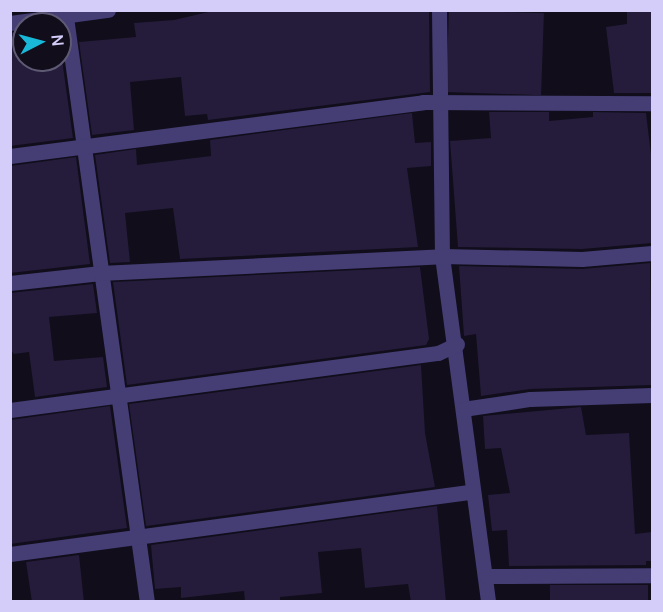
<!DOCTYPE html>
<html>
<head>
<meta charset="utf-8">
<style>
  body { margin:0 }
  #map { position:relative; width:663px; height:612px; overflow:hidden; background:#110d1b; font-family:Manrope,sans-serif }
  div>[style] { position:absolute }
  .building>* { inset:0; background:#241c3a; transform-origin:0 0 }
  .minor>* { height:15px; margin:-7.5px; padding:0 7.5px; transform-origin:7.5px; border-radius:7.5px; background:#443e75 }
  span { translate:-50% -50%; white-space:nowrap; text-align:center; line-height:1.15; -webkit-text-stroke:4.5px #110d1b; paint-order:stroke }
  .frame { position:absolute; inset:0; border:12px solid #d5cdf9; pointer-events:none }
  .north { position:absolute; left:12px; top:12px; width:60px; height:60px; box-sizing:border-box; background:#110d1b; border:2px solid #5f5a74; border-radius:50%; rotate:84deg; font-size:16px; font-weight:700; line-height:24px; text-align:center; color:#d5cdf9 }
  .north::after { content:''; display:block; margin:auto; width:21px; height:27px; background:#1ab8d8; clip-path:polygon(50% 0,100% 100%,50% 72%,0 100%) }
</style>
</head>
<body>
<div id="map">
  <div class="building">
    <i style="clip-path:polygon(217px 10px,429px 10px,430px 92px,208px 120px,207px 114px,185px 116px,181px 77px,130px 82px,134px 130px,92px 135px,79px 42px,136px 37px,134px 23px,174px 20px)"></i>
    <i style="left:449px;top:10px;width:95px;height:82px;rotate:2deg"></i>
    <i style="clip-path:polygon(627px 10px,652px 10px,652px 93px,614px 93px,606px 27px,627px 24px)"></i>
    <i style="clip-path:polygon(24px 31px,24px 60px,60px 60px,60px 45px,73px 138px,10px 146px,10px 33px)"></i>
    <i style="clip-path:polygon(489px 112px,549px 112px,549px 121px,593px 117px,593px 112px,646px 113px,652px 163px,652px 243px,582px 249px,458px 247px,450px 141px,491px 138px)"></i>
    <i style="clip-path:polygon(412px 113px,415px 143px,431px 142px,431px 166px,407px 168px,418px 247px,180px 259px,173px 208px,125px 213px,130px 262px,110px 263px,95px 155px,136px 149px,137px 165px,211px 156px,210px 140px)"></i>
    <i style="clip-path:polygon(76px 157px,90px 264px,10px 273px,10px 166px)"></i>
    <i style="clip-path:polygon(650px 263px,652px 385px,530px 389px,481px 396px,476px 334px,464px 336px,459px 266px,582px 269px)"></i>
    <i style="clip-path:polygon(420px 267px,429px 339px,426px 345px,127px 385px,113px 282px)"></i>
    <i style="clip-path:polygon(93px 284px,97px 313px,49px 317px,54px 361px,103px 357px,107px 387px,35px 397px,29px 352px,14px 354px,10px 349px,10px 293px)"></i>
    <i style="clip-path:polygon(421px 365px,425px 433px,435px 487px,146px 526px,129px 404px)"></i>
    <i style="clip-path:polygon(110px 406px,127px 528px,10px 544px,10px 420px)"></i>
    <i style="clip-path:polygon(581px 407px,586px 435px,629px 433px,635px 534px,652px 532px,652px 561px,646px 561px,646px 565px,509px 566px,507px 530px,492px 531px,488px 495px,510px 493px,501px 448px,485px 449px,483px 416px)"></i>
    <i style="clip-path:polygon(437px 506px,446px 602px,411px 602px,408px 584px,365px 588px,361px 548px,318px 552px,322px 593px,280px 597px,280px 602px,245px 602px,244px 591px,181px 598px,181px 587px,155px 589px,151px 545px)"></i>
    <i style="clip-path:polygon(79px 555px,84px 602px,32px 602px,26px 562px)"></i>
    <i style="left:550px;top:585px;width:98px;height:17px"></i>
  </div>
  <div class="minor">
    <i style="left:439px;top:10px;width:246px;rotate:89.3deg"></i>
    <i style="left:442px;top:256px;width:349px;rotate:82.4deg"></i>
    <i style="left:66px;top:17px;width:591px;rotate:82.12deg"></i>
    <i style="left:10px;top:23px;width:99px;rotate:-7.6deg"></i>
    <i style="left:10px;top:156px;width:417px;rotate:-7.4deg"></i>
    <i style="left:423px;top:102px;width:229px;rotate:0.3deg"></i>
    <i style="left:10px;top:283px;width:91px;rotate:-6.3deg"></i>
    <i style="left:100px;top:273px;width:342px;rotate:-2.8deg"></i>
    <i style="left:442px;top:256px;width:140px;rotate:1.2deg"></i>
    <i style="left:582px;top:259px;width:70px;rotate:-4.9deg"></i>
    <i style="left:463px;top:409px;width:68px;rotate:-8.5deg"></i>
    <i style="left:530px;top:399px;width:122px;rotate:-1.9deg"></i>
    <i style="left:10px;top:410px;width:432px;rotate:-7.6deg"></i>
    <i style="left:438px;top:353px;width:21px;rotate:-25deg"></i>
    <i style="left:10px;top:554px;width:465px;rotate:-7.7deg"></i>
    <i style="left:486px;top:576px;width:166px;rotate:-0.3deg"></i>
  </div>
  <div class="frame"></div>
  <div class="north">N</div>
</div>
</body>
</html>
